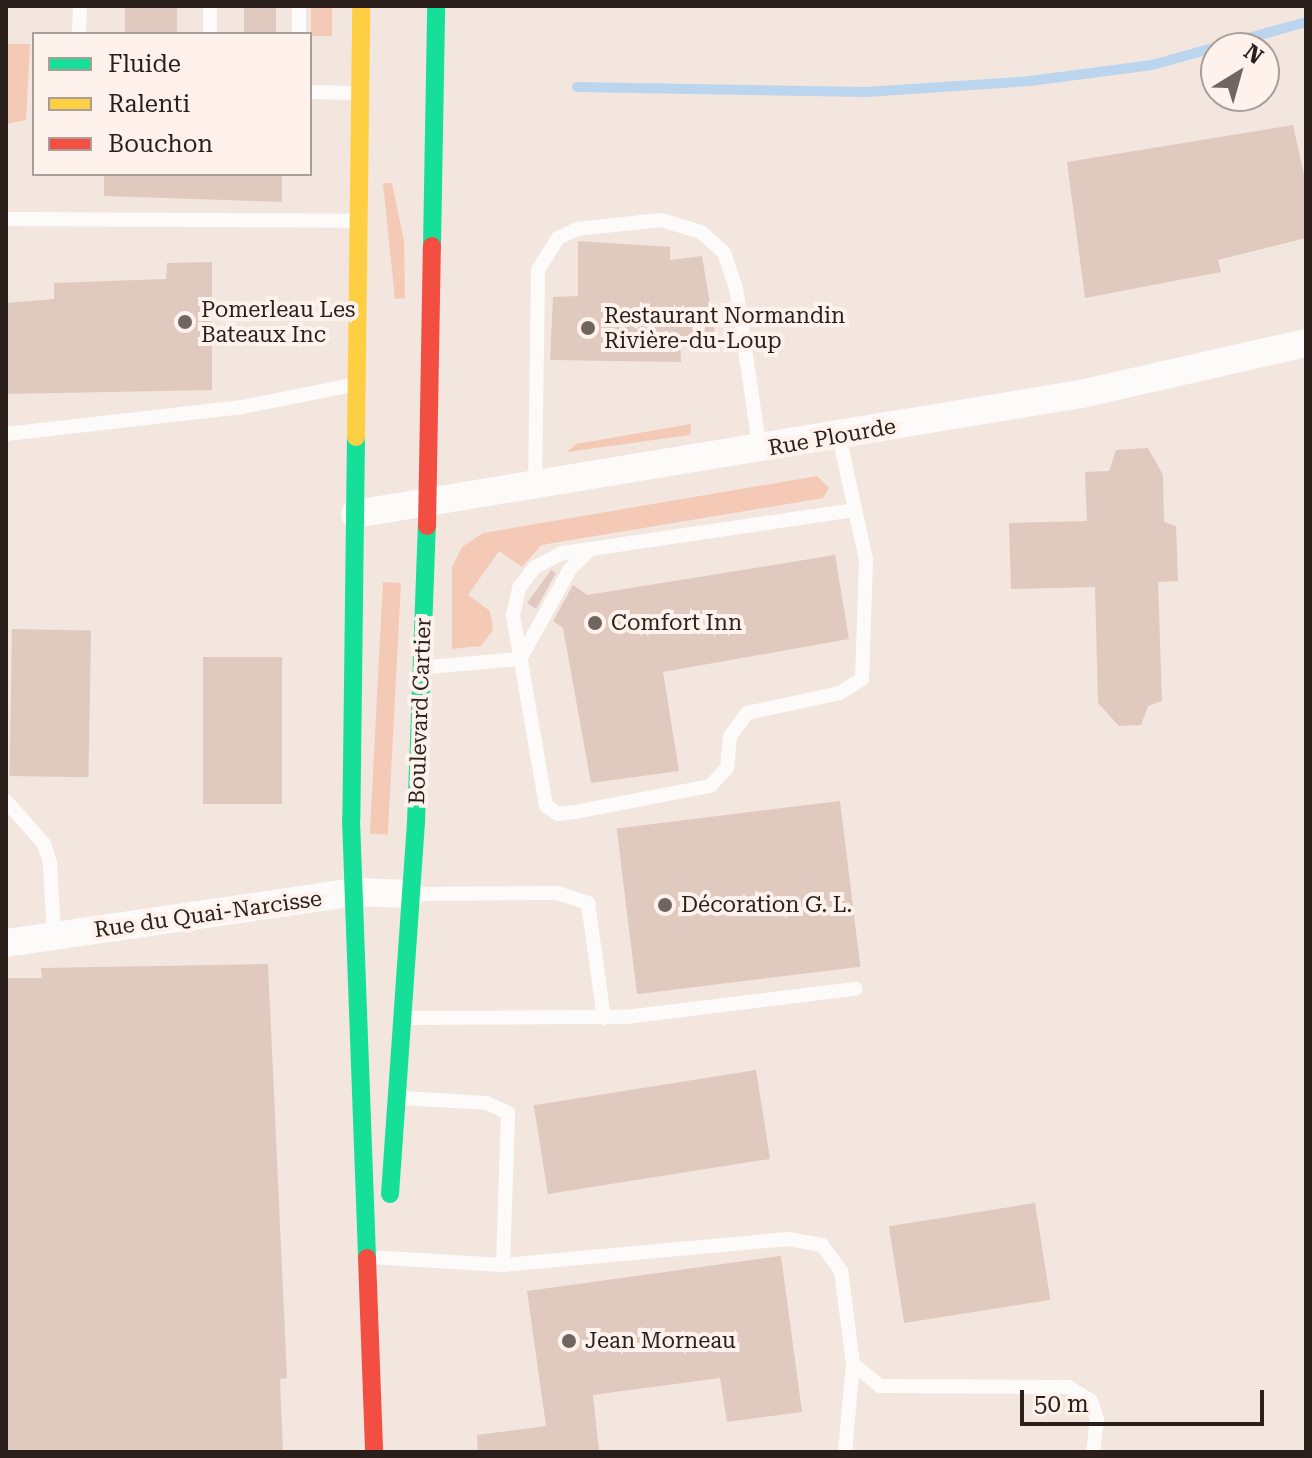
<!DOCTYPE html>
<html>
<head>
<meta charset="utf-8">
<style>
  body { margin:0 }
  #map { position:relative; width:1312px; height:1458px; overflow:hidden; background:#f3e6df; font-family:"Roboto Serif",serif }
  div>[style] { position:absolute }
  .green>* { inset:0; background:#f4c9b6; transform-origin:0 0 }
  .stream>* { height:10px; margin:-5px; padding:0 5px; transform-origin:5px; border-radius:5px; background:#bbd5ee }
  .building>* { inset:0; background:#e0c9bf; transform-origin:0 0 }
  .lane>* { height:14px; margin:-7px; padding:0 7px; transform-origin:7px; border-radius:7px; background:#fdfbfa }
  .street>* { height:28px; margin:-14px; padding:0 14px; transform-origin:14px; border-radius:14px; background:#fdfbfa }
  .fast>* { height:18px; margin:-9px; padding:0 9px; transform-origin:9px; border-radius:9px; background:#16e098 }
  .slow>* { height:18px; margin:-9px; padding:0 9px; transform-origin:9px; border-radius:9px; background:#ffcf43 }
  .jam>* { height:18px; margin:-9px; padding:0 9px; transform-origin:9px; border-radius:9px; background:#f24e42 }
  .dots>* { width:22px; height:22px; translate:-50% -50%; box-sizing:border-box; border:4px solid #fff2ed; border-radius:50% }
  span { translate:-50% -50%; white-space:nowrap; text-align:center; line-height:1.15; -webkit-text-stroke:8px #fff2ed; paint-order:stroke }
  .poi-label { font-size:22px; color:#2a1f1b }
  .left { translate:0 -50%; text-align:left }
  .street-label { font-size:22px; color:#2a1f1b }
  .frame { position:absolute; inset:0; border:8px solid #2a1f1b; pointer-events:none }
  .legend { position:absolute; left:32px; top:32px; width:280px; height:144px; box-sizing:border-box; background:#fff2ed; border:2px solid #aa9e99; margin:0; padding:10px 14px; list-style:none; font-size:24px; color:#2a1f1b }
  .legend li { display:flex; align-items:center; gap:16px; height:40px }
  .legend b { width:40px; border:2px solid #aa9e99 }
  .north { position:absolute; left:1200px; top:32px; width:80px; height:80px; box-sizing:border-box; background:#fff2ed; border:2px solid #aa9e99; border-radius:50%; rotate:37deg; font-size:22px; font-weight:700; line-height:32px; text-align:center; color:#2a1f1b }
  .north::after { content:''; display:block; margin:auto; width:28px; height:36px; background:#706560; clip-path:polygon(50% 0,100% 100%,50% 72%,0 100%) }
  .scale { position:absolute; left:1020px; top:1390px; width:244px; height:36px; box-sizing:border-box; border:4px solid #2a1f1b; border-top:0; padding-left:10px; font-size:24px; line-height:28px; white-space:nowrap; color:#2a1f1b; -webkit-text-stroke:6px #fff2ed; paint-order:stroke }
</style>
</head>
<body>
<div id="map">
  <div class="green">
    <i style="left:311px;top:6px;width:21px;height:30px"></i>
    <i style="clip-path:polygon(6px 44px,30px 44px,26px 120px,6px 124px)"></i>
    <i style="clip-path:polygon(383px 183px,392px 183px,404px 241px,405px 298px,395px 299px)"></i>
    <i style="clip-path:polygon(691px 424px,690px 435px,567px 452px,576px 444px)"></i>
    <i style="clip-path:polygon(817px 476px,829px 488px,823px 498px,541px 545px,522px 567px,499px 551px,468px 595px,490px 611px,493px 630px,481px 646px,452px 649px,452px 567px,462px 547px,483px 533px)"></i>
    <i style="left:383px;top:582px;width:18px;height:252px;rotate:3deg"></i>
  </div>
  <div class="stream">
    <i style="left:577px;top:87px;width:289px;rotate:1deg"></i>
    <i style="left:866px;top:92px;width:164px;rotate:-3.8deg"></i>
    <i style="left:1030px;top:81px;width:123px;rotate:-7.5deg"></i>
    <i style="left:1152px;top:65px;width:160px;rotate:-15.6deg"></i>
  </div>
  <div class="building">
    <i style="left:125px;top:6px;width:52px;height:28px"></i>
    <i style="left:244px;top:6px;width:32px;height:28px"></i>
    <i style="clip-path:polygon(1293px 125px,1306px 184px,1306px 238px,1218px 260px,1221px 272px,1085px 298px,1067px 162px)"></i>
    <i style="clip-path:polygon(104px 174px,282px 174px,282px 202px,104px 196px)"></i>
    <i style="clip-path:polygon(578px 241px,670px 247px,670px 260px,702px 256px,715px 333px,680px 339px,681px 362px,550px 360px,553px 297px,578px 296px)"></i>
    <i style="clip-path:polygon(212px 262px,212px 390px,6px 394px,6px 303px,54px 299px,54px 283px,166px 279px,167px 263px)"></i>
    <i style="clip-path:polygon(1148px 448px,1163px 475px,1164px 522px,1176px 526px,1178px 581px,1158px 582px,1162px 701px,1148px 706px,1141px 725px,1119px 726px,1098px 703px,1095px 587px,1011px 589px,1009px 523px,1087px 521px,1085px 472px,1109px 471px,1116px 450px)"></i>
    <i style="clip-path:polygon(835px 555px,849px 639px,663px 672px,679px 771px,591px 783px,563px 628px,553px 621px,573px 585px,587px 595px)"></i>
    <i style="clip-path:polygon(551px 570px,556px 573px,536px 609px,527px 603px)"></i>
    <i style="left:12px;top:629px;width:79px;height:147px;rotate:1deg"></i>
    <i style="left:203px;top:657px;width:79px;height:147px"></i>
    <i style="left:840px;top:801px;width:167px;height:225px;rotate:83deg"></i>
    <i style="clip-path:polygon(268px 964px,287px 1378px,280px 1379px,283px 1452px,6px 1452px,6px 978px,42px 978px,41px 968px)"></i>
    <i style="left:756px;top:1070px;width:90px;height:225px;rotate:81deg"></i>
    <i style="left:1035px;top:1203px;width:98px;height:148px;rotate:81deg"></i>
    <i style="clip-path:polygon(781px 1256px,802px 1412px,727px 1422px,720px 1378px,593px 1395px,599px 1452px,478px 1452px,477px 1435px,546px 1426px,527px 1291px)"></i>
  </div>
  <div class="lane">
    <i style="left:299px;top:6px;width:28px;rotate:90deg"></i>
    <i style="left:79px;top:34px;width:28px;rotate:-88deg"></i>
    <i style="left:210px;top:34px;width:28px;rotate:-90deg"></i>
    <i style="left:310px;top:92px;width:44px;rotate:1.3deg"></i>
    <i style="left:6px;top:219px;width:347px;rotate:0.3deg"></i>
    <i style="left:6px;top:434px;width:238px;rotate:-6.5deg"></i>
    <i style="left:242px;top:407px;width:112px;rotate:-11.3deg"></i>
    <i style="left:839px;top:436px;width:127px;rotate:77.7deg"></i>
    <i style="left:866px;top:560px;width:119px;rotate:91.9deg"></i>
    <i style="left:862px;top:679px;width:26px;rotate:148deg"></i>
    <i style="left:840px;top:693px;width:95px;rotate:167.9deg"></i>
    <i style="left:747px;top:713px;width:29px;rotate:126deg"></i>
    <i style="left:730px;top:736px;width:32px;rotate:95deg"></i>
    <i style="left:727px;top:768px;width:25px;rotate:133deg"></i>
    <i style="left:710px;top:786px;width:137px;rotate:169.1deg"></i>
    <i style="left:575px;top:812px;width:17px;rotate:173deg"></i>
    <i style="left:558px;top:814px;width:14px;rotate:-146deg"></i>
    <i style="left:546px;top:806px;width:194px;rotate:-99.8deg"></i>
    <i style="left:513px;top:615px;width:28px;rotate:-77deg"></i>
    <i style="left:519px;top:588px;width:26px;rotate:-53deg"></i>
    <i style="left:535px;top:567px;width:31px;rotate:-27deg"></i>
    <i style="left:563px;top:553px;width:294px;rotate:-8.4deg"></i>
    <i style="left:535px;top:486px;width:216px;rotate:-89.2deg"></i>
    <i style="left:538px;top:270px;width:38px;rotate:-58deg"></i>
    <i style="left:558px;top:238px;width:21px;rotate:-25deg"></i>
    <i style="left:577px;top:229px;width:84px;rotate:-6.1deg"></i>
    <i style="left:661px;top:220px;width:42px;rotate:16.7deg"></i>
    <i style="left:701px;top:232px;width:31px;rotate:42deg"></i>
    <i style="left:724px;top:253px;width:37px;rotate:71deg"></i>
    <i style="left:736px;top:288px;width:164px;rotate:81.6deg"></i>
    <i style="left:428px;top:667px;width:92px;rotate:-5deg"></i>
    <i style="left:520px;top:659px;width:103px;rotate:-60.9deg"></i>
    <i style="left:570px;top:569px;width:28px;rotate:-44deg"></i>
    <i style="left:6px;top:801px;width:57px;rotate:48.5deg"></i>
    <i style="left:44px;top:844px;width:20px;rotate:72deg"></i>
    <i style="left:50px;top:863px;width:74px;rotate:86.9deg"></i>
    <i style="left:415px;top:894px;width:142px;rotate:-0.4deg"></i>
    <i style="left:557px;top:893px;width:33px;rotate:18deg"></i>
    <i style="left:588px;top:903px;width:116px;rotate:82.1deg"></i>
    <i style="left:405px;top:1018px;width:221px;rotate:-0.3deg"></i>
    <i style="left:626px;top:1017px;width:231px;rotate:-7deg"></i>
    <i style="left:370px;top:1257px;width:133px;rotate:3.4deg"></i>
    <i style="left:503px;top:1265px;width:152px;rotate:-88.1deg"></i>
    <i style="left:508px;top:1113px;width:23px;rotate:-155deg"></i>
    <i style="left:487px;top:1103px;width:85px;rotate:-176.6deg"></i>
    <i style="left:503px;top:1265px;width:286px;rotate:-5.2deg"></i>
    <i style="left:788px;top:1239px;width:35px;rotate:10deg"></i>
    <i style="left:822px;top:1245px;width:32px;rotate:54deg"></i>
    <i style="left:841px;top:1271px;width:94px;rotate:82.6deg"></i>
    <i style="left:853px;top:1364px;width:88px;rotate:95.2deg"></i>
    <i style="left:853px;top:1364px;width:35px;rotate:39deg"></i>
    <i style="left:880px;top:1386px;width:188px;rotate:0.3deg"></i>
    <i style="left:1068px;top:1387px;width:27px;rotate:31deg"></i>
    <i style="left:1091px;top:1401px;width:20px;rotate:72deg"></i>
    <i style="left:1097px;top:1420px;width:32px;rotate:97deg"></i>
  </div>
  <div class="street">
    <i style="left:355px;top:514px;width:736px;rotate:-9.39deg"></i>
    <i style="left:1081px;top:394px;width:231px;rotate:-12.8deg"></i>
    <i style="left:6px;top:943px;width:352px;rotate:-8.3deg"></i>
    <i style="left:354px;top:892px;width:57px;rotate:2deg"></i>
  </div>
  <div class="fast">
    <i style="left:432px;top:246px;width:240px;rotate:-89deg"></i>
    <i style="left:356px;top:437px;width:383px;rotate:90.7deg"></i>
    <i style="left:351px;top:820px;width:438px;rotate:87.9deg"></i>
    <i style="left:390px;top:1194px;width:373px;rotate:-86deg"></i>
    <i style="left:416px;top:822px;width:296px;rotate:-87.9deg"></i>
  </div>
  <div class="slow">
    <i style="left:356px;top:437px;width:431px;rotate:-89.3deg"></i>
  </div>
  <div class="jam">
    <i style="left:427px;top:526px;width:280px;rotate:-89deg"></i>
    <i style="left:367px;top:1258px;width:194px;rotate:87.9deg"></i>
  </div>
  <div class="dots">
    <i style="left:185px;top:322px;background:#706560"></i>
    <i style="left:588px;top:328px;background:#706560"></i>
    <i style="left:595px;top:623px;background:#706560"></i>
    <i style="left:665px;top:905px;background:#706560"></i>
    <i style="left:569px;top:1341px;background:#706560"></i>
  </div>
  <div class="poi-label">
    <span class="left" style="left:201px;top:322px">Pomerleau Les<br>Bateaux Inc</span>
    <span class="left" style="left:604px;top:328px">Restaurant Normandin<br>Rivière-du-Loup</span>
    <span class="left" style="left:611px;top:623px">Comfort Inn</span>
    <span class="left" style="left:681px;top:905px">Décoration G. L.</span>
    <span class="left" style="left:585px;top:1341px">Jean Morneau</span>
  </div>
  <div class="street-label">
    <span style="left:832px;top:437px;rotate:-10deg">Rue Plourde</span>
    <span style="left:420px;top:711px;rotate:-88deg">Boulevard Cartier</span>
    <span style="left:208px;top:914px;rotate:-8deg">Rue du Quai-Narcisse</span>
  </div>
  <div class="frame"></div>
  <ul class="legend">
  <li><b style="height:10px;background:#16e098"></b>Fluide</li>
  <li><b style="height:10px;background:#ffcf43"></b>Ralenti</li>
  <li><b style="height:10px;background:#f24e42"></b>Bouchon</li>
  </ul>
  <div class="north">N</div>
  <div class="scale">50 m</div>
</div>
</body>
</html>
